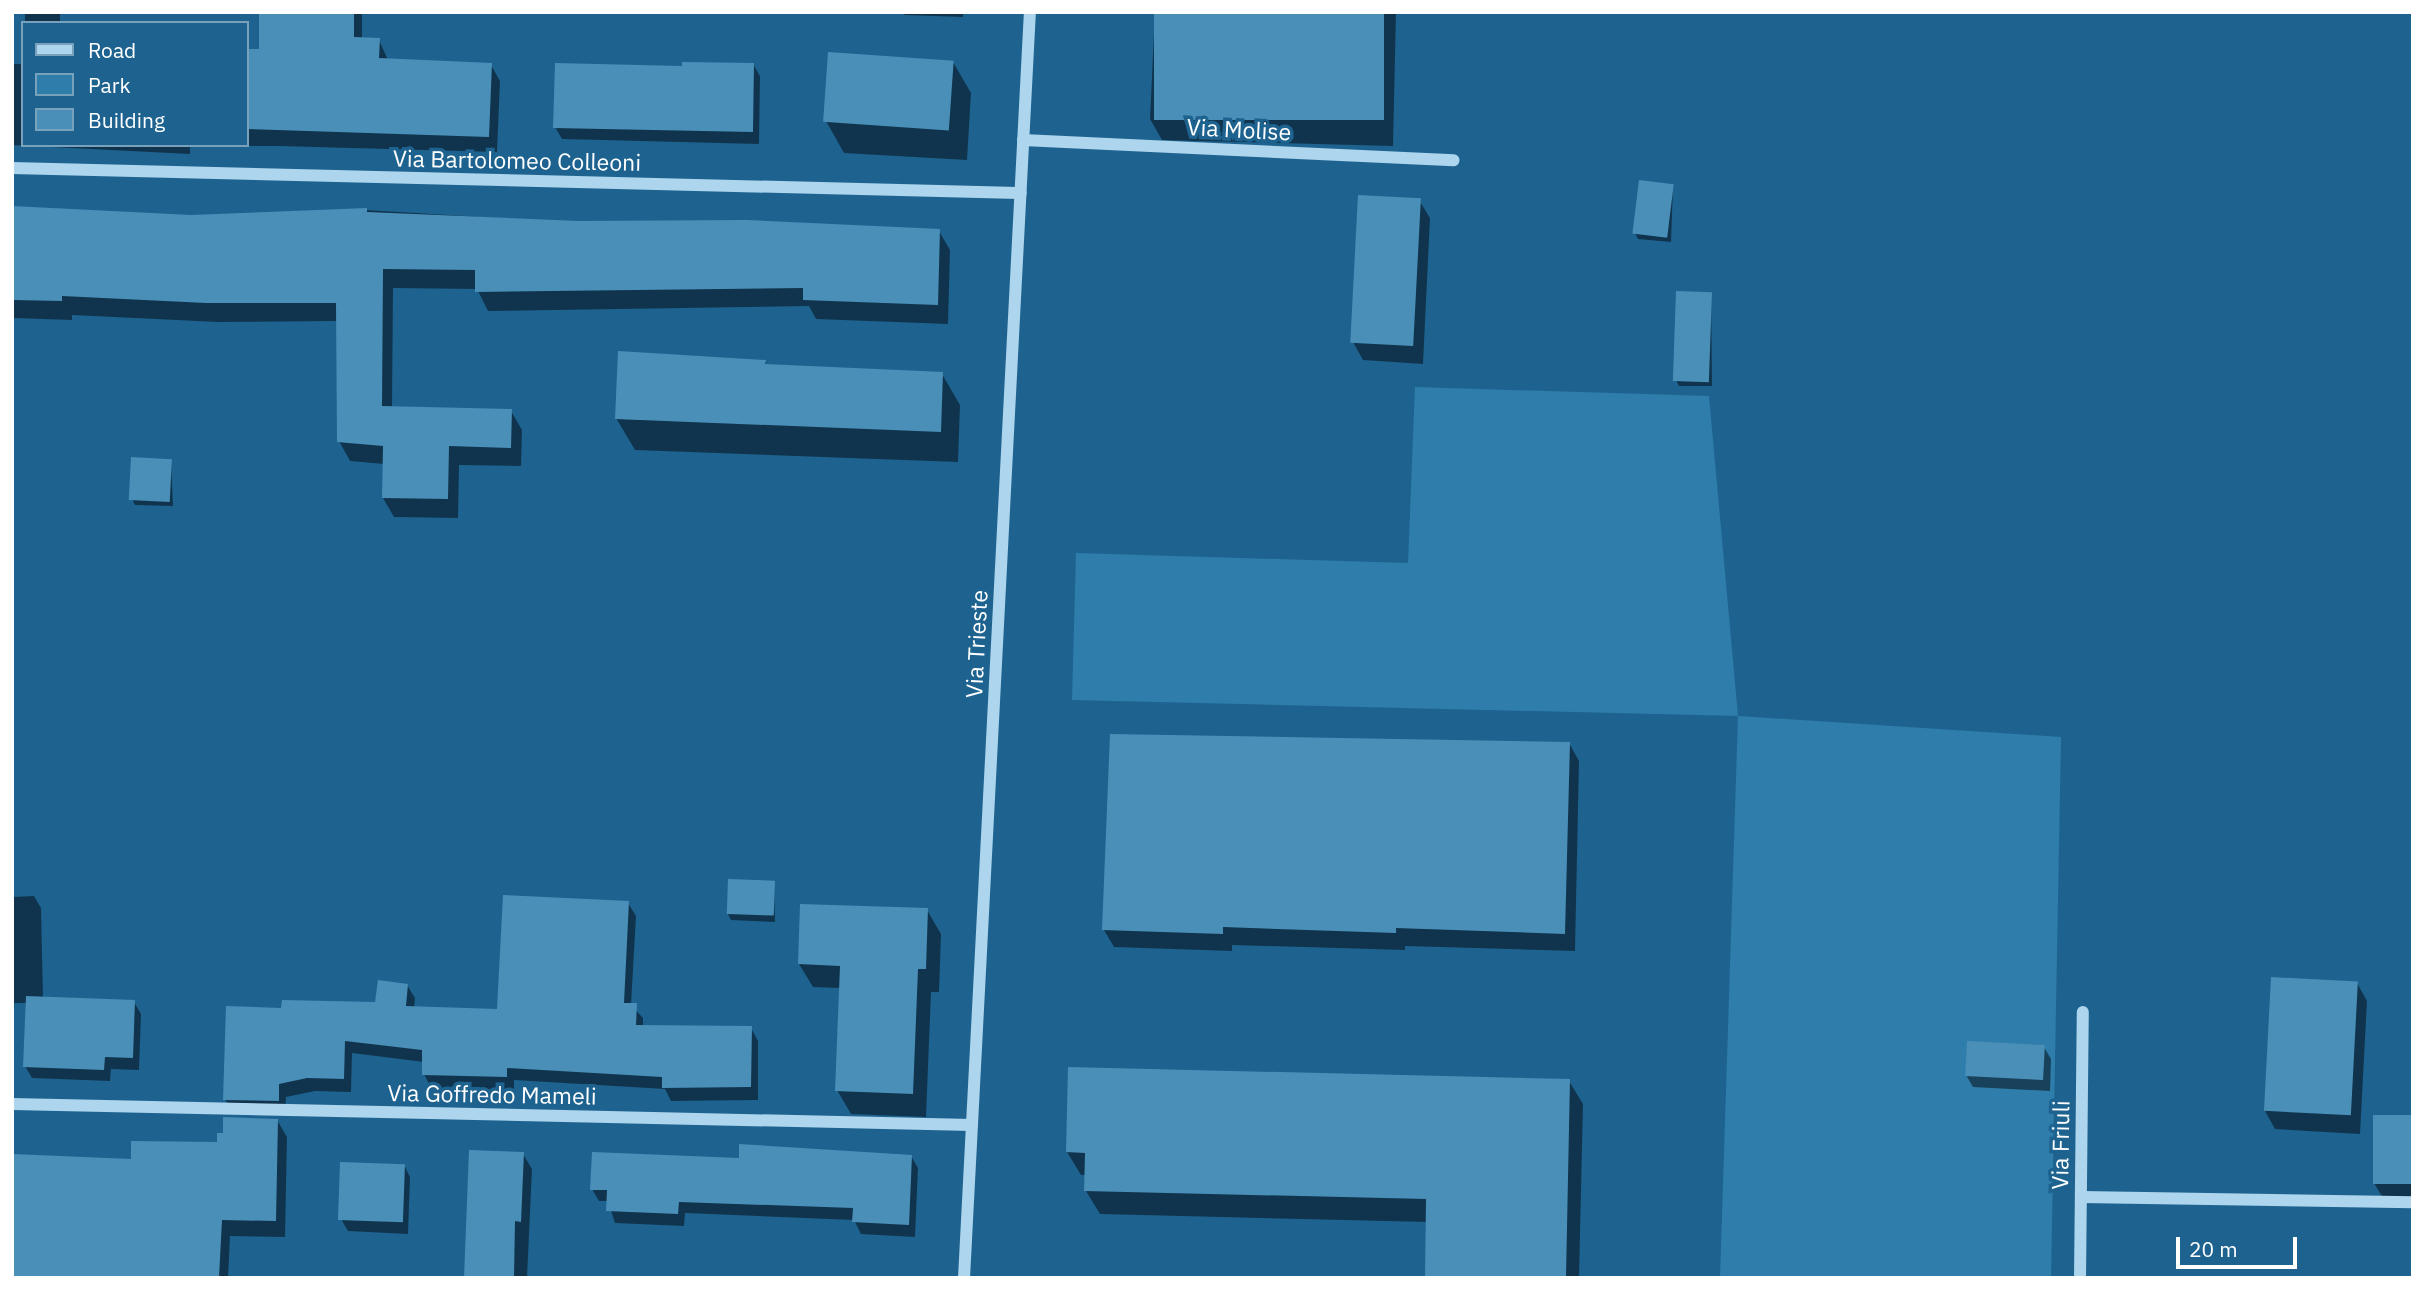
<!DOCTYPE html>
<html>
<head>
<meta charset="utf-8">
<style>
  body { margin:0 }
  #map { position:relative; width:2425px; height:1290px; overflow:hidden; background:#1e6390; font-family:"IBM Plex Sans",sans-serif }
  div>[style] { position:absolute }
  .green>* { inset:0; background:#2e7dab }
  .shadow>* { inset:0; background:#0007; transform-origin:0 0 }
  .building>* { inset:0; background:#4a8fb8; transform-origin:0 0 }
  .minor>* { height:12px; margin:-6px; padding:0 6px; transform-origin:6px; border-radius:6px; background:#add5ed }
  span { translate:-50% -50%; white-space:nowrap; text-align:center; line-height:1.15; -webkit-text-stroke:7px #1e6390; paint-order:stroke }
  .street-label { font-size:23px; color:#fff }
  .frame { position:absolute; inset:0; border:14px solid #fff; pointer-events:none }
  .legend { position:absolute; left:21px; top:21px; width:228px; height:126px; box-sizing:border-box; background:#1e6390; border:2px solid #78a1bc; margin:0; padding:9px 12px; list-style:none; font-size:21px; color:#fff }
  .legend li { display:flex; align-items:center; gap:14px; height:35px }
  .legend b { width:35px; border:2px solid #78a1bc }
  .scale { position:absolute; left:2176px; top:1237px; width:121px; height:32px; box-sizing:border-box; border:4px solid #fff; border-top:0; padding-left:9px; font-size:21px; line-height:24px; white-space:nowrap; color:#fff; -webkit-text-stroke:5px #1e6390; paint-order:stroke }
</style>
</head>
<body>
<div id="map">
  <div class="green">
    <i style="clip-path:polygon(1415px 387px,1709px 396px,1738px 716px,2061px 737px,2051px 1278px,1720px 1278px,1738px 716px,1072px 700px,1076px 553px,1408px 563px)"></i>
  </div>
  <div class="shadow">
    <i style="left:25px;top:12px;width:35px;height:11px"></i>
    <i style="clip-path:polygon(261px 12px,362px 12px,362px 39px,379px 40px,388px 60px,491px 65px,500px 81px,497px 152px,279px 146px,190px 146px,190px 154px,12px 145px,12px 64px,23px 64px,23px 145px,247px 145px,247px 51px,261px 51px)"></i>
    <i style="clip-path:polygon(903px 12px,963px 12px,963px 17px,904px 15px)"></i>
    <i style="clip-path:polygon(1155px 12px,1396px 12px,1393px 146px,1162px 140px,1150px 119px)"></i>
    <i style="clip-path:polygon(953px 62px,971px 93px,967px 160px,844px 153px,826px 121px)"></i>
    <i style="clip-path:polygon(753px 64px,760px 76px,759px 144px,562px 139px,555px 127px,684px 68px)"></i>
    <i style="clip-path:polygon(1673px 186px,1671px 242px,1638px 239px,1635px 233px)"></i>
    <i style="clip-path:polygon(1419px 200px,1430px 218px,1423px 364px,1363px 360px,1353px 342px)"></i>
    <i style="clip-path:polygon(12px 208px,191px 216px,366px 210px,578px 223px,939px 231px,950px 250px,948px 324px,816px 319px,809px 306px,488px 311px,477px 289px,393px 288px,392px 408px,511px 411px,522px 430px,521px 466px,459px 465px,458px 518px,394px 517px,383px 498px,384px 464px,350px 461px,339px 441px,337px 321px,218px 322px,72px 315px,72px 320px,12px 318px)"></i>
    <i style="clip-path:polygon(1711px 293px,1712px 386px,1679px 386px,1676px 380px)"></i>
    <i style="clip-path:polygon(765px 362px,767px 366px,942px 374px,960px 405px,958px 462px,635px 450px,616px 418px)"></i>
    <i style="clip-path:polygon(171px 460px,173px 506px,135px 505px,132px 499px)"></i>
    <i style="clip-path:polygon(1569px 743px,1579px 761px,1575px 951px,1405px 946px,1405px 950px,1232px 945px,1232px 951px,1114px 947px,1104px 930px)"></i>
    <i style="clip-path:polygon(774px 883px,775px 922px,731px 920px,728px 914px)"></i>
    <i style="clip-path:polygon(34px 896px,41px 908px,43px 998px,134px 1002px,141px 1014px,139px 1070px,111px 1069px,110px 1081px,32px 1078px,25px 1066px,27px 1003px,12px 1003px,12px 897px)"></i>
    <i style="clip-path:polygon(628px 903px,636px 916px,631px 1005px,643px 1018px,643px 1026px,751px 1028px,758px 1041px,758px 1100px,671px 1101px,665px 1089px,514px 1080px,514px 1090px,431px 1088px,424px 1074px,424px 1062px,352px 1053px,351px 1092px,315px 1091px,286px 1097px,285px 1114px,233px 1113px,225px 1099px,283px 1009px,377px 1004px,407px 985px,415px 998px,414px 1008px,499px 1010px)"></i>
    <i style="clip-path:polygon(927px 910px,941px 934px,939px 992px,931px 992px,926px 1117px,851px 1114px,837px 1090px,841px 988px,813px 987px,799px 964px)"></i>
    <i style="clip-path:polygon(2357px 983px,2367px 1001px,2360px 1134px,2275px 1129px,2265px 1111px)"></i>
    <i style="clip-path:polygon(2044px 1047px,2051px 1059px,2050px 1091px,1973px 1087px,1966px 1075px)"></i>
    <i style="clip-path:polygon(1569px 1081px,1583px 1104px,1579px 1278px,1426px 1278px,1428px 1222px,1100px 1214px,1086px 1191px,1087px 1175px,1081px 1175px,1067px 1152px)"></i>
    <i style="clip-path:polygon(2413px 1117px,2413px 1199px,2383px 1198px,2374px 1183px)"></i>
    <i style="clip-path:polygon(277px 1120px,287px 1137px,285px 1237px,230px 1236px,228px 1278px,12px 1278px,132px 1161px,218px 1144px)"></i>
    <i style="clip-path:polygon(523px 1154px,532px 1169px,527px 1278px,466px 1278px)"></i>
    <i style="clip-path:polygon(911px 1156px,918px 1168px,915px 1237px,861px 1234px,854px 1220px,685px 1213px,684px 1226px,615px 1223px,608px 1201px,599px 1201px,592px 1189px,740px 1160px)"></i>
    <i style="clip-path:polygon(404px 1165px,410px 1177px,408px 1234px,348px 1231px,341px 1219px)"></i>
    <i style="clip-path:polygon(394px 1276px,465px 1278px,394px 1278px)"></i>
  </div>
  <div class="building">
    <i style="clip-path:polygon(259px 12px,354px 12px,354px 37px,380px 38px,379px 58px,492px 63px,489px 137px,247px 129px,247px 49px,259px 49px)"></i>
    <i style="left:1154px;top:12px;width:230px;height:108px"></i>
    <i style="left:828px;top:52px;width:126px;height:70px;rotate:4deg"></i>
    <i style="clip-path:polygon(682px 62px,754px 63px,753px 132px,553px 128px,555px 63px,682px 66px)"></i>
    <i style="left:1639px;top:180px;width:35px;height:54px;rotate:7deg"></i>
    <i style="left:1358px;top:195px;width:63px;height:148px;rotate:3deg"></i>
    <i style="clip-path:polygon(12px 206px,191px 215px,367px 208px,367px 212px,578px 221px,747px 220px,940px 229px,938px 305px,803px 300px,803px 288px,475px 292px,475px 270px,383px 269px,382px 406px,512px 409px,511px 448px,449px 446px,448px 499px,382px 498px,383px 446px,337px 442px,336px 303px,206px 303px,62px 296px,62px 301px,12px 300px)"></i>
    <i style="left:1676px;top:291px;width:36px;height:90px;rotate:2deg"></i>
    <i style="clip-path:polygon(618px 351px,766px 360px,765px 364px,943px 372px,941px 432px,615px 419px)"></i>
    <i style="left:131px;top:457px;width:41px;height:43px;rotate:3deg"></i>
    <i style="clip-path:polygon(1110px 734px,1570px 742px,1565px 934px,1396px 928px,1396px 933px,1223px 927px,1223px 934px,1102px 930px)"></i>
    <i style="left:728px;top:879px;width:47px;height:35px;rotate:2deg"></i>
    <i style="clip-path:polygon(503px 895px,629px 901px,624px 1003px,637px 1003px,636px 1025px,752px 1026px,751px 1087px,662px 1088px,662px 1077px,507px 1068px,507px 1077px,422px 1075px,422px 1050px,345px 1041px,344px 1079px,307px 1078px,279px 1084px,279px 1101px,223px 1100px,226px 1006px,281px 1008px,282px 1000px,375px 1002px,378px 980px,408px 984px,406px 1006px,497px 1009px)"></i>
    <i style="clip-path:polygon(800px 904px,928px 908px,926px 969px,918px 969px,913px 1094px,835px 1091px,840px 966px,798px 964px)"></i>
    <i style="left:2271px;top:977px;width:87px;height:134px;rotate:3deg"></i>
    <i style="clip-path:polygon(26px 996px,135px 1000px,133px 1058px,105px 1057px,104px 1070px,23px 1067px)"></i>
    <i style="left:1967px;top:1041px;width:78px;height:35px;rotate:3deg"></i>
    <i style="clip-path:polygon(1068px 1067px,1570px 1079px,1566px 1278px,1425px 1278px,1426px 1199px,1084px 1191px,1085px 1153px,1066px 1152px)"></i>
    <i style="left:2373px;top:1115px;width:40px;height:69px"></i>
    <i style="clip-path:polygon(223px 1117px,278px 1119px,276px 1221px,222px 1220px,219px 1278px,12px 1278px,12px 1154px,131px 1159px,131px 1141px,217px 1142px,217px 1133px,223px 1133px)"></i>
    <i style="clip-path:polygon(739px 1144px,912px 1155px,909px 1225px,852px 1222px,853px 1208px,679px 1202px,678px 1214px,606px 1211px,607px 1190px,590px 1190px,592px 1152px,739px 1158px)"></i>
    <i style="clip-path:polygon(469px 1150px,524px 1152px,521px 1222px,515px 1221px,514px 1278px,464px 1278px)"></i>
    <i style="left:340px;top:1162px;width:65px;height:58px;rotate:2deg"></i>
  </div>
  <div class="minor">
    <i style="left:1023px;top:140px;width:431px;rotate:2.7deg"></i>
    <i style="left:12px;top:168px;width:1009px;rotate:1.42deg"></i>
    <i style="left:12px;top:1104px;width:960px;rotate:1.25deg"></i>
    <i style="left:2081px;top:1197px;width:332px;rotate:0.9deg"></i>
    <i style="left:964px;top:1278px;width:1268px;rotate:-87.02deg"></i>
    <i style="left:2080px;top:1278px;width:266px;rotate:-89.4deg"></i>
  </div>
  <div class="street-label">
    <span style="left:1239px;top:129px;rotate:3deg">Via Molise</span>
    <span style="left:517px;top:160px;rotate:1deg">Via Bartolomeo Colleoni</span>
    <span style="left:976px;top:644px;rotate:-87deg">Via Trieste</span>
    <span style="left:492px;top:1094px;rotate:1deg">Via Goffredo Mameli</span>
    <span style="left:2060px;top:1145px;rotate:-89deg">Via Friuli</span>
  </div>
  <div class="frame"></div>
  <ul class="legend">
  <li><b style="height:9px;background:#add5ed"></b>Road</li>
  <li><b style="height:19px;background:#2e7dab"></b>Park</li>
  <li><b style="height:19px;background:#4a8fb8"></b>Building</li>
  </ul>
  <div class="scale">20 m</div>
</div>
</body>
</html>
